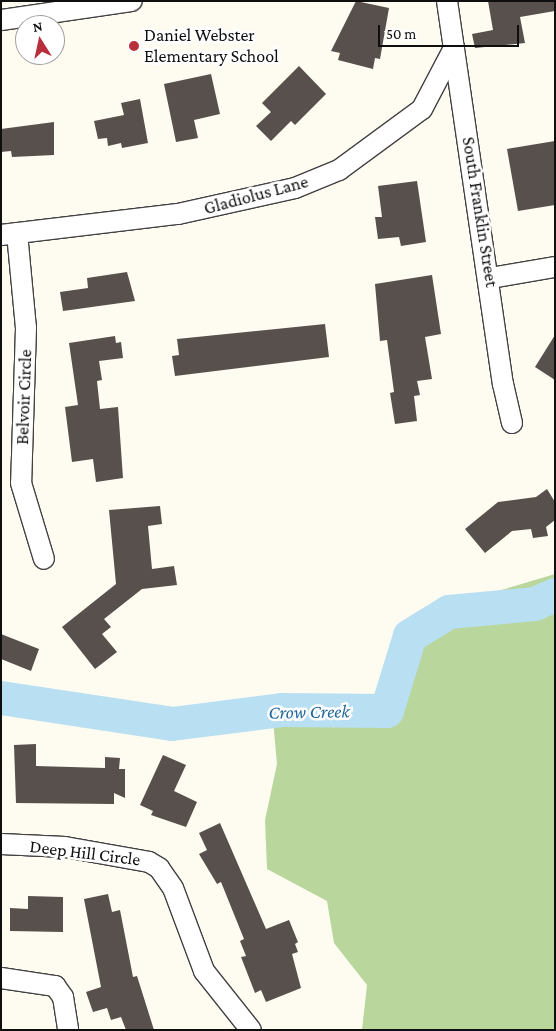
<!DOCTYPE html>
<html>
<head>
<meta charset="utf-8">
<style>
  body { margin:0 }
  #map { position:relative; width:556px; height:1031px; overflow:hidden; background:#fefbf1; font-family:"Crimson Pro",serif }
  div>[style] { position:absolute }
  .forest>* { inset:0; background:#b9d79d }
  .river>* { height:34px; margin:-17px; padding:0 17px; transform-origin:17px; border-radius:17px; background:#b9dff2 }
  .building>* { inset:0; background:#57504c }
  .roads { filter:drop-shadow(1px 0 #424242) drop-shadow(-1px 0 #424242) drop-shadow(0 1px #424242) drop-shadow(0 -1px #424242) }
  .minor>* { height:20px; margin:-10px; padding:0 10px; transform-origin:10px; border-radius:10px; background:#fff }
  .dots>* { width:14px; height:14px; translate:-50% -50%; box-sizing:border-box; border:2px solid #fff; border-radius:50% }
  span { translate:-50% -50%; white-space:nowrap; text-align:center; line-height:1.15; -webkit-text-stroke:5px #fff; paint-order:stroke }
  .poi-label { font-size:18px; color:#0f0f0f }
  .left { translate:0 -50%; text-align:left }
  .street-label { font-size:18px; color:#0f0f0f }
  .water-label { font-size:19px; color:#1f6899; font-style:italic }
  .frame { position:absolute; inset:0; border:2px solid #0f0f0f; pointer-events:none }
  .north { position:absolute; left:15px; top:15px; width:50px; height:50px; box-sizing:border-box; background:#fff; border:1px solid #9f9f9f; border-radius:50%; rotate:350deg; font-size:14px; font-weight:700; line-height:20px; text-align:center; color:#0f0f0f }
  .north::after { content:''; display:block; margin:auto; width:18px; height:22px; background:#b72f3a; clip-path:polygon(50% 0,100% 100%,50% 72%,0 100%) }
  .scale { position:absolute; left:378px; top:25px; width:141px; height:22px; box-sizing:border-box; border:2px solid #0f0f0f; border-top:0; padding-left:6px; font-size:15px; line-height:18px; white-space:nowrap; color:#0f0f0f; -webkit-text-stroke:4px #fff; paint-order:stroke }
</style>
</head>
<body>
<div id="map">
  <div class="forest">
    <i style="clip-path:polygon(555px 574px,555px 1030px,362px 1030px,367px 985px,334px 943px,327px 901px,267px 869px,265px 820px,277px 764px,273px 720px,385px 705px,407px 618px)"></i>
  </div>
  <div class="river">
    <i style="left:1px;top:698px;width:173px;rotate:8.6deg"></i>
    <i style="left:172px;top:724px;width:112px;rotate:-7.2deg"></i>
    <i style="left:283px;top:710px;width:104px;rotate:0.6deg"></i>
    <i style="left:387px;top:711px;width:78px;rotate:-73deg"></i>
    <i style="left:410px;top:636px;width:46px;rotate:-31.6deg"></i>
    <i style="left:449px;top:612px;width:86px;rotate:-5.3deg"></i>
    <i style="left:535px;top:604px;width:22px;rotate:-24deg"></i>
  </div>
  <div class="building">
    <i style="clip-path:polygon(356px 1px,389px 8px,380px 59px,375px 58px,373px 69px,338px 60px,340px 53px,331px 51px)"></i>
    <i style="clip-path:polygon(488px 1px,555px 1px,555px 11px,520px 17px,525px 43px,475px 48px,472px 34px,493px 30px)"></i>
    <i style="clip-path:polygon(299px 66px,326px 94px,295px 125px,291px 121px,271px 141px,256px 126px,271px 112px,262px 103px)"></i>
    <i style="clip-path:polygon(211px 74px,220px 114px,194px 120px,198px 138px,176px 142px,164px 84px)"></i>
    <i style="clip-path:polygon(140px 99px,148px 143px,122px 148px,121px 143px,108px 146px,107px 138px,98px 139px,94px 121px,124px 115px,121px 103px)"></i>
    <i style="clip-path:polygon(54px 122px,54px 155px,12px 157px,11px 151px,1px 152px,1px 129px)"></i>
    <i style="clip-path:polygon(555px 141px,555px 205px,518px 211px,507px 149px)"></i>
    <i style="clip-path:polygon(417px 181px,426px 242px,401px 246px,399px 237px,378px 239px,375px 217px,382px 217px,378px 186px)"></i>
    <i style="clip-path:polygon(127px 272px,135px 301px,63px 311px,60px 292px,88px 288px,87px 278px)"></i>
    <i style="clip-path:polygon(432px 275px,441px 334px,425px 337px,432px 379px,417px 381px,420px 395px,414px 396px,417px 421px,395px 424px,390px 393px,394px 392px,387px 340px,380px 341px,375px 284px)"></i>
    <i style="clip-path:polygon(325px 324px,329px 357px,175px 376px,172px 356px,179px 355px,177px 339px)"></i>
    <i style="clip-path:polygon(555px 335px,555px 380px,535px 367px)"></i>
    <i style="clip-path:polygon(115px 336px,116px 343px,121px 342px,123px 358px,99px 361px,102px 380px,97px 381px,100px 409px,118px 407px,123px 478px,96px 482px,93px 459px,72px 462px,65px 407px,78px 405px,69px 343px)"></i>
    <i style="clip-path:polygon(547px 489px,555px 502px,555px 520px,546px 527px,548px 536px,533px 538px,531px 529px,512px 531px,485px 553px,465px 529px,498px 502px,536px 497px)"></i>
    <i style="clip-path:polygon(160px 506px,162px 524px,148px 526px,152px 569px,174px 566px,177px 585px,142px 589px,104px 619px,111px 627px,102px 634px,117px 652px,95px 669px,62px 627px,116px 584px,109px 510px)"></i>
    <i style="clip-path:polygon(1px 634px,39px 649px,31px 671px,1px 659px)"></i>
    <i style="clip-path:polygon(36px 744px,36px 766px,105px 768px,105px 757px,120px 758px,119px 769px,125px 769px,125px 798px,114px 793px,114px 804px,16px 803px,14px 745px)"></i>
    <i style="clip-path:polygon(163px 755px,186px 765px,174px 791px,197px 802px,186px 827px,151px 815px,153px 811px,140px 805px)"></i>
    <i style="clip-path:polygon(220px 823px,266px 929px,289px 920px,298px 942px,295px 944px,298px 952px,292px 954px,301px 988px,266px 1002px,261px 990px,255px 993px,241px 957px,246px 956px,240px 941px,244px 939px,221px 882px,217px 884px,199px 854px,207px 850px,199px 833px)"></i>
    <i style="clip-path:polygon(108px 894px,112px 912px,120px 910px,133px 977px,137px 976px,154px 1030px,126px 1030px,121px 1017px,111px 1020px,107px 1008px,93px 1012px,86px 992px,101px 987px,84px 899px)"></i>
    <i style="clip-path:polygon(28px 896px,63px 897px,63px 932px,10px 931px,10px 908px,28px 909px)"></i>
  </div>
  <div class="roads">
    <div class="minor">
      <i style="left:447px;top:1px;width:387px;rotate:81.7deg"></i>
      <i style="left:503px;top:384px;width:40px;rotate:77deg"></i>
      <i style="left:1px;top:20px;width:132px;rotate:-8.3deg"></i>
      <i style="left:17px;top:233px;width:95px;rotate:84.6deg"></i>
      <i style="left:26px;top:328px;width:155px;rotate:91.8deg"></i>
      <i style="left:21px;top:483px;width:79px;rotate:73.2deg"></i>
      <i style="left:1px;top:235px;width:178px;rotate:-6.8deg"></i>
      <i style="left:178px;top:214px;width:120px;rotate:-12.5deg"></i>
      <i style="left:295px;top:188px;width:48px;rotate:-22.2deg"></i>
      <i style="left:339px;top:170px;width:103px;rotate:-36.3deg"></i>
      <i style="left:422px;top:109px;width:69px;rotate:-62.3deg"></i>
      <i style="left:491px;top:278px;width:65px;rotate:-9.8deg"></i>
      <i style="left:1px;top:844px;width:64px;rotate:2.7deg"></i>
      <i style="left:65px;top:847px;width:85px;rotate:10.1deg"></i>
      <i style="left:149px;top:862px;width:12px;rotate:31deg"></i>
      <i style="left:159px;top:868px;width:24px;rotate:55deg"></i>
      <i style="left:173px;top:888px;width:89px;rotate:69.5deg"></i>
      <i style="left:204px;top:971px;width:75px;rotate:51.5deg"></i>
      <i style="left:1px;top:978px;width:55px;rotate:8.4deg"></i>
      <i style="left:55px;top:986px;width:14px;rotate:54deg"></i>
      <i style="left:63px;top:997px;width:33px;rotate:81deg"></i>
    </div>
  </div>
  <div class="dots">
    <i style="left:134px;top:46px;background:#b72f3a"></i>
  </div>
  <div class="poi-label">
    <span class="left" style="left:144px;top:46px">Daniel Webster<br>Elementary School</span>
  </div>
  <div class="street-label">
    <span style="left:256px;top:195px;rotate:-15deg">Gladiolus Lane</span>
    <span style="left:480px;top:212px;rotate:81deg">South Franklin Street</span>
    <span style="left:24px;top:397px;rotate:-88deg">Belvoir Circle</span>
    <span style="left:85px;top:853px;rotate:7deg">Deep Hill Circle</span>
  </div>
  <div class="water-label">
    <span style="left:309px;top:712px;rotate:-1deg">Crow Creek</span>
  </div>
  <div class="frame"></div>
  <div class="north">N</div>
  <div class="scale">50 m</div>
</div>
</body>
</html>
